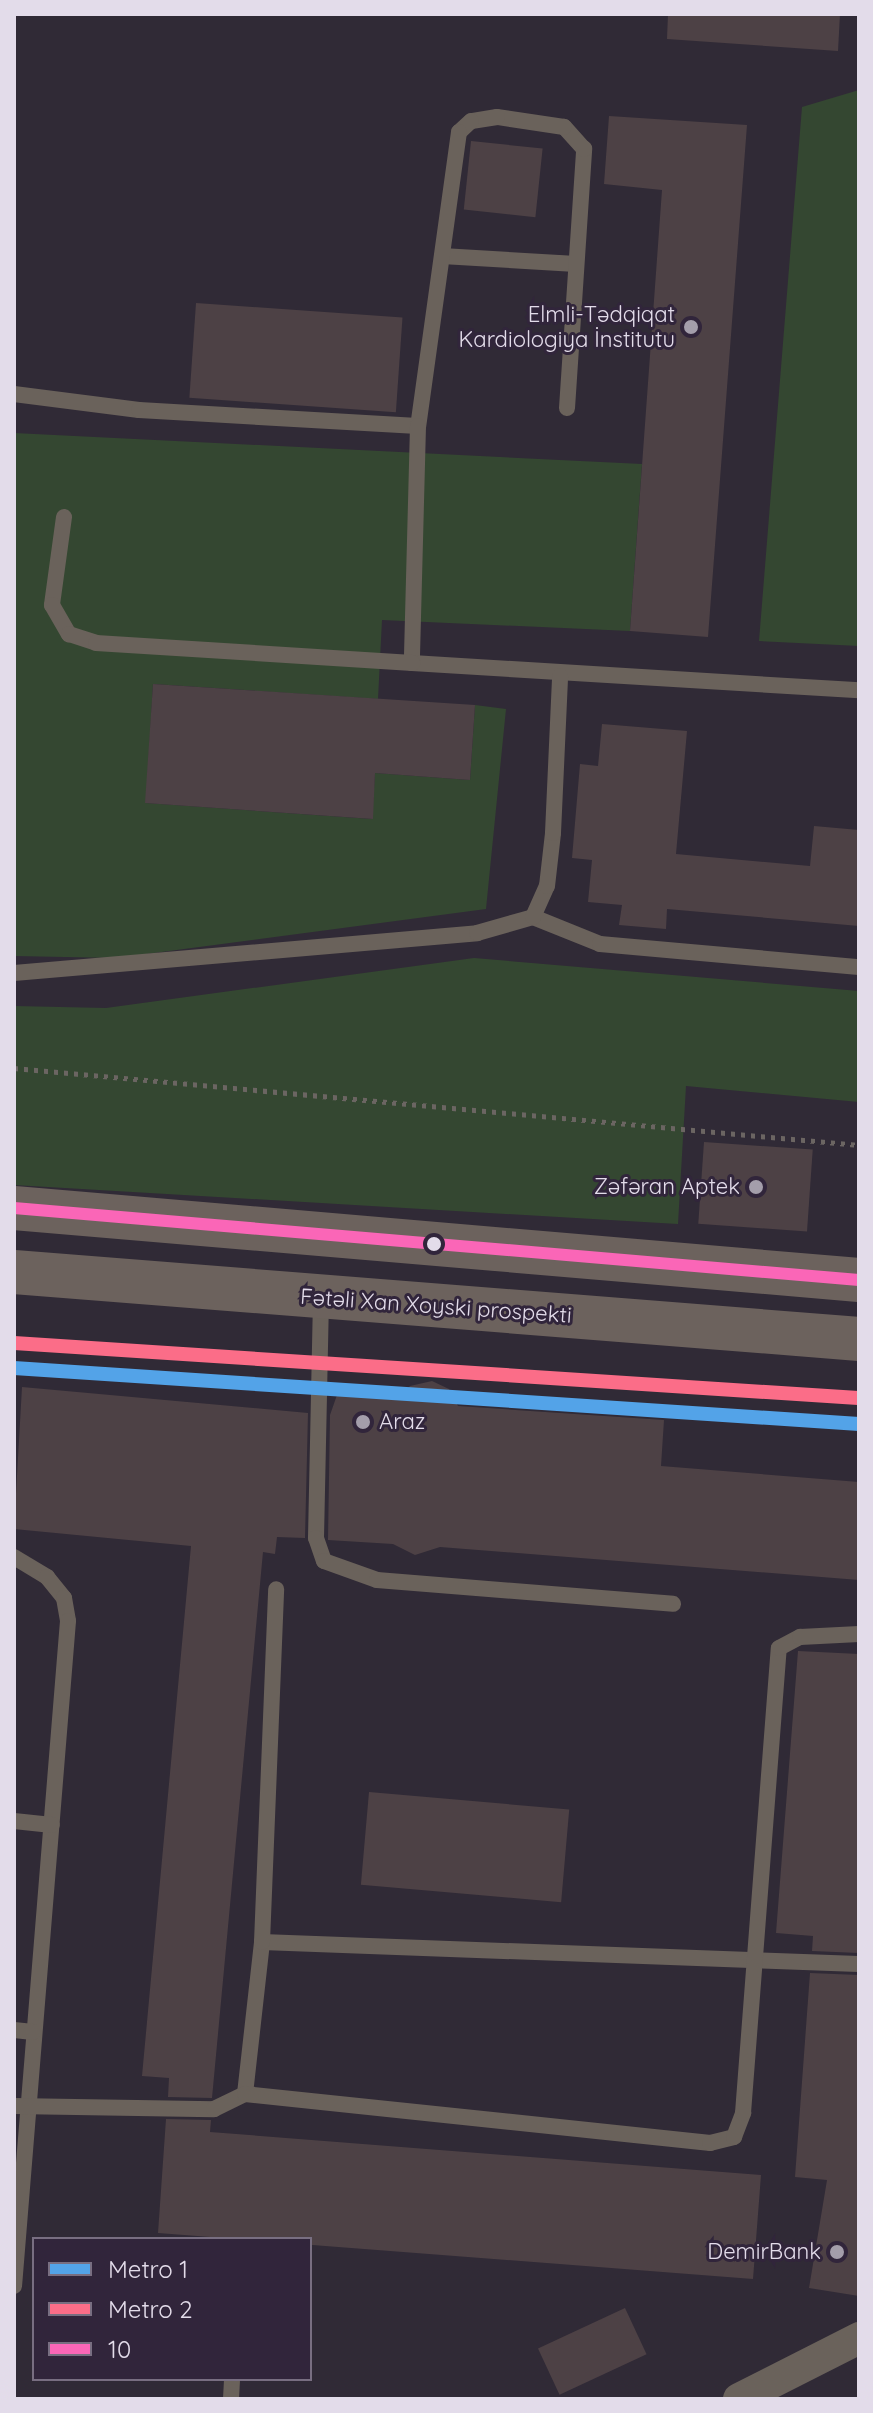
<!DOCTYPE html>
<html>
<head>
<meta charset="utf-8">
<style>
  body { margin:0 }
  #map { position:relative; width:873px; height:2413px; overflow:hidden; background:#302a36; font-family:Quicksand,sans-serif }
  div>[style] { position:absolute }
  .green>* { inset:0; background:#344731 }
  .building>* { inset:0; background:#4d4145; transform-origin:0 0 }
  .path>* { height:5px; margin-top:-2.5px; transform-origin:0; background:repeating-linear-gradient(90deg,#6b6562 0 4px,transparent 0 10px) }
  .lane>* { height:16px; margin:-8px; padding:0 8px; transform-origin:8px; border-radius:8px; background:#6a625b }
  .street>* { height:32px; margin:-16px; padding:0 16px; transform-origin:16px; border-radius:16px; background:#6a625b }
  .primary>* { height:44px; margin:-22px; padding:0 22px; transform-origin:22px; border-radius:22px; background:#6c625d }
  .bus-1>* { height:12px; margin:-6px; padding:0 6px; transform-origin:6px; border-radius:6px; background:#fa66b7 }
  .metro-1>* { height:14px; margin:-7px; padding:0 7px; transform-origin:7px; border-radius:7px; background:#53a3e8 }
  .metro-2>* { height:14px; margin:-7px; padding:0 7px; transform-origin:7px; border-radius:7px; background:#fb6d88 }
  .dots>* { width:22px; height:22px; translate:-50% -50%; box-sizing:border-box; border:4px solid #31253b; border-radius:50% }
  span { translate:-50% -50%; white-space:nowrap; text-align:center; line-height:1.15; -webkit-text-stroke:6px #31253b; paint-order:stroke }
  .poi-label { font-size:22px; color:#e3dcea }
  .right { translate:-100% -50%; text-align:right }
  .left { translate:0 -50%; text-align:left }
  .street-label { font-size:22px; color:#e3dcea }
  .frame { position:absolute; inset:0; border:16px solid #e3dcea; pointer-events:none }
  .legend { position:absolute; left:32px; top:2237px; width:280px; height:144px; box-sizing:border-box; background:#31253b; border:2px solid #786e81; margin:0; padding:10px 14px; list-style:none; font-size:24px; color:#e3dcea }
  .legend li { display:flex; align-items:center; gap:16px; height:40px }
  .legend b { width:40px; border:2px solid #786e81 }
</style>
</head>
<body>
<div id="map">
  <div class="green">
    <i style="clip-path:polygon(859px 90px,859px 646px,759px 641px,802px 107px)"></i>
    <i style="clip-path:polygon(14px 433px,642px 464px,630px 631px,382px 620px,378px 699px,153px 684px,146px 803px,372px 819px,375px 773px,470px 780px,475px 705px,506px 709px,486px 909px,116px 958px,14px 956px)"></i>
    <i style="clip-path:polygon(474px 958px,859px 991px,859px 1102px,686px 1086px,678px 1224px,14px 1185px,14px 1006px,106px 1008px)"></i>
  </div>
  <div class="building">
    <i style="clip-path:polygon(668px 14px,840px 14px,838px 51px,667px 39px)"></i>
    <i style="clip-path:polygon(609px 116px,747px 125px,708px 637px,630px 631px,662px 190px,604px 184px)"></i>
    <i style="left:471px;top:141px;width:72px;height:69px;rotate:6deg"></i>
    <i style="left:196px;top:303px;width:207px;height:95px;rotate:4deg"></i>
    <i style="clip-path:polygon(153px 684px,475px 705px,470px 780px,375px 773px,373px 819px,145px 803px)"></i>
    <i style="clip-path:polygon(602px 724px,687px 731px,676px 854px,810px 866px,814px 826px,859px 830px,859px 926px,667px 909px,666px 929px,619px 925px,622px 905px,588px 902px,592px 860px,572px 858px,580px 764px,598px 766px)"></i>
    <i style="left:704px;top:1142px;width:109px;height:82px;rotate:4deg"></i>
    <i style="clip-path:polygon(432px 1381px,449px 1389px,458px 1406px,664px 1420px,661px 1466px,859px 1482px,859px 1580px,440px 1547px,415px 1555px,393px 1544px,328px 1540px,330px 1415px,337px 1395px,397px 1400px,410px 1386px)"></i>
    <i style="clip-path:polygon(22px 1387px,308px 1413px,305px 1538px,277px 1537px,275px 1554px,263px 1552px,212px 2098px,168px 2097px,169px 2078px,142px 2076px,191px 1546px,14px 1529px)"></i>
    <i style="clip-path:polygon(798px 1651px,859px 1654px,859px 1953px,812px 1951px,813px 1936px,776px 1933px)"></i>
    <i style="left:369px;top:1792px;width:201px;height:93px;rotate:5deg"></i>
    <i style="clip-path:polygon(810px 1973px,859px 1975px,859px 2296px,809px 2288px,827px 2180px,795px 2177px)"></i>
    <i style="clip-path:polygon(166px 2119px,211px 2120px,210px 2132px,761px 2175px,753px 2279px,158px 2233px)"></i>
    <i style="left:625px;top:2308px;width:51px;height:96px;rotate:65deg"></i>
  </div>
  <div class="path">
    <i style="left:14px;top:1068px;width:849px;rotate:5.21deg"></i>
  </div>
  <div class="lane">
    <i style="left:442px;top:256px;width:134px;rotate:3.4deg"></i>
    <i style="left:14px;top:394px;width:126px;rotate:7.3deg"></i>
    <i style="left:139px;top:410px;width:279px;rotate:3.3deg"></i>
    <i style="left:567px;top:408px;width:260px;rotate:-86.2deg"></i>
    <i style="left:584px;top:149px;width:30px;rotate:-132deg"></i>
    <i style="left:564px;top:127px;width:68px;rotate:-171.5deg"></i>
    <i style="left:497px;top:117px;width:26px;rotate:171deg"></i>
    <i style="left:471px;top:121px;width:16px;rotate:137deg"></i>
    <i style="left:459px;top:132px;width:297px;rotate:97.9deg"></i>
    <i style="left:418px;top:426px;width:237px;rotate:91.5deg"></i>
    <i style="left:412px;top:663px;width:448px;rotate:3.5deg"></i>
    <i style="left:64px;top:517px;width:89px;rotate:97.8deg"></i>
    <i style="left:52px;top:605px;width:34px;rotate:60deg"></i>
    <i style="left:69px;top:634px;width:28px;rotate:18deg"></i>
    <i style="left:96px;top:643px;width:317px;rotate:3.6deg"></i>
    <i style="left:533px;top:917px;width:72px;rotate:21.9deg"></i>
    <i style="left:600px;top:944px;width:260px;rotate:5.1deg"></i>
    <i style="left:14px;top:973px;width:465px;rotate:-4.9deg"></i>
    <i style="left:477px;top:933px;width:58px;rotate:-15.9deg"></i>
    <i style="left:533px;top:917px;width:34px;rotate:-66deg"></i>
    <i style="left:547px;top:886px;width:53px;rotate:-83.5deg"></i>
    <i style="left:553px;top:833px;width:157px;rotate:-87.4deg"></i>
    <i style="left:321px;top:1299px;width:239px;rotate:91.2deg"></i>
    <i style="left:316px;top:1538px;width:24px;rotate:71deg"></i>
    <i style="left:324px;top:1561px;width:56px;rotate:19.7deg"></i>
    <i style="left:377px;top:1580px;width:297px;rotate:4.6deg"></i>
    <i style="left:14px;top:1557px;width:39px;rotate:31deg"></i>
    <i style="left:47px;top:1577px;width:27px;rotate:51deg"></i>
    <i style="left:64px;top:1598px;width:23px;rotate:80deg"></i>
    <i style="left:68px;top:1621px;width:667px;rotate:94.64deg"></i>
    <i style="left:14px;top:1821px;width:38px;rotate:6deg"></i>
    <i style="left:262px;top:1942px;width:597px;rotate:2.11deg"></i>
    <i style="left:14px;top:2030px;width:19px;rotate:6deg"></i>
    <i style="left:245px;top:2094px;width:153px;rotate:-83.6deg"></i>
    <i style="left:262px;top:1942px;width:353px;rotate:-87.7deg"></i>
    <i style="left:14px;top:2106px;width:200px;rotate:0.9deg"></i>
    <i style="left:214px;top:2109px;width:34px;rotate:-26deg"></i>
    <i style="left:245px;top:2094px;width:468px;rotate:6deg"></i>
    <i style="left:710px;top:2143px;width:25px;rotate:-14deg"></i>
    <i style="left:734px;top:2137px;width:26px;rotate:-69deg"></i>
    <i style="left:743px;top:2113px;width:466px;rotate:-85.6deg"></i>
    <i style="left:779px;top:1648px;width:24px;rotate:-28deg"></i>
    <i style="left:800px;top:1637px;width:59px;rotate:-2.9deg"></i>
    <i style="left:231px;top:2399px;width:20px;rotate:-87deg"></i>
  </div>
  <div class="street">
    <i style="left:739px;top:2399px;width:135px;rotate:-26.9deg"></i>
  </div>
  <div class="primary">
    <i style="left:14px;top:1208px;width:848px;rotate:4.87deg"></i>
    <i style="left:14px;top:1272px;width:848px;rotate:4.53deg"></i>
  </div>
  <div class="bus-1">
    <i style="left:14px;top:1208px;width:848px;rotate:4.87deg"></i>
  </div>
  <div class="metro-1">
    <i style="left:14px;top:1368px;width:847px;rotate:3.79deg"></i>
  </div>
  <div class="metro-2">
    <i style="left:14px;top:1343px;width:846px;rotate:3.73deg"></i>
  </div>
  <div class="dots">
    <i style="left:691px;top:327px;background:#a49eab"></i>
    <i style="left:756px;top:1187px;background:#a49eab"></i>
    <i style="left:434px;top:1244px;background:#e3dcea"></i>
    <i style="left:363px;top:1422px;background:#a49eab"></i>
    <i style="left:837px;top:2252px;background:#a49eab"></i>
  </div>
  <div class="poi-label">
    <span class="right" style="left:675px;top:327px">Elmli-Tədqiqat<br>Kardiologiya İnstitutu</span>
    <span class="right" style="left:740px;top:1187px">Zəfəran Aptek</span>
    <span class="left" style="left:379px;top:1422px">Araz</span>
    <span class="right" style="left:821px;top:2252px">DemirBank</span>
  </div>
  <div class="street-label">
    <span style="left:436px;top:1306px;rotate:4deg">Fətəli Xan Xoyski prospekti</span>
  </div>
  <div class="frame"></div>
  <ul class="legend">
  <li><b style="height:10px;background:#53a3e8"></b>Metro 1</li>
  <li><b style="height:10px;background:#fb6d88"></b>Metro 2</li>
  <li><b style="height:10px;background:#fa66b7"></b>10</li>
  </ul>
</div>
</body>
</html>
